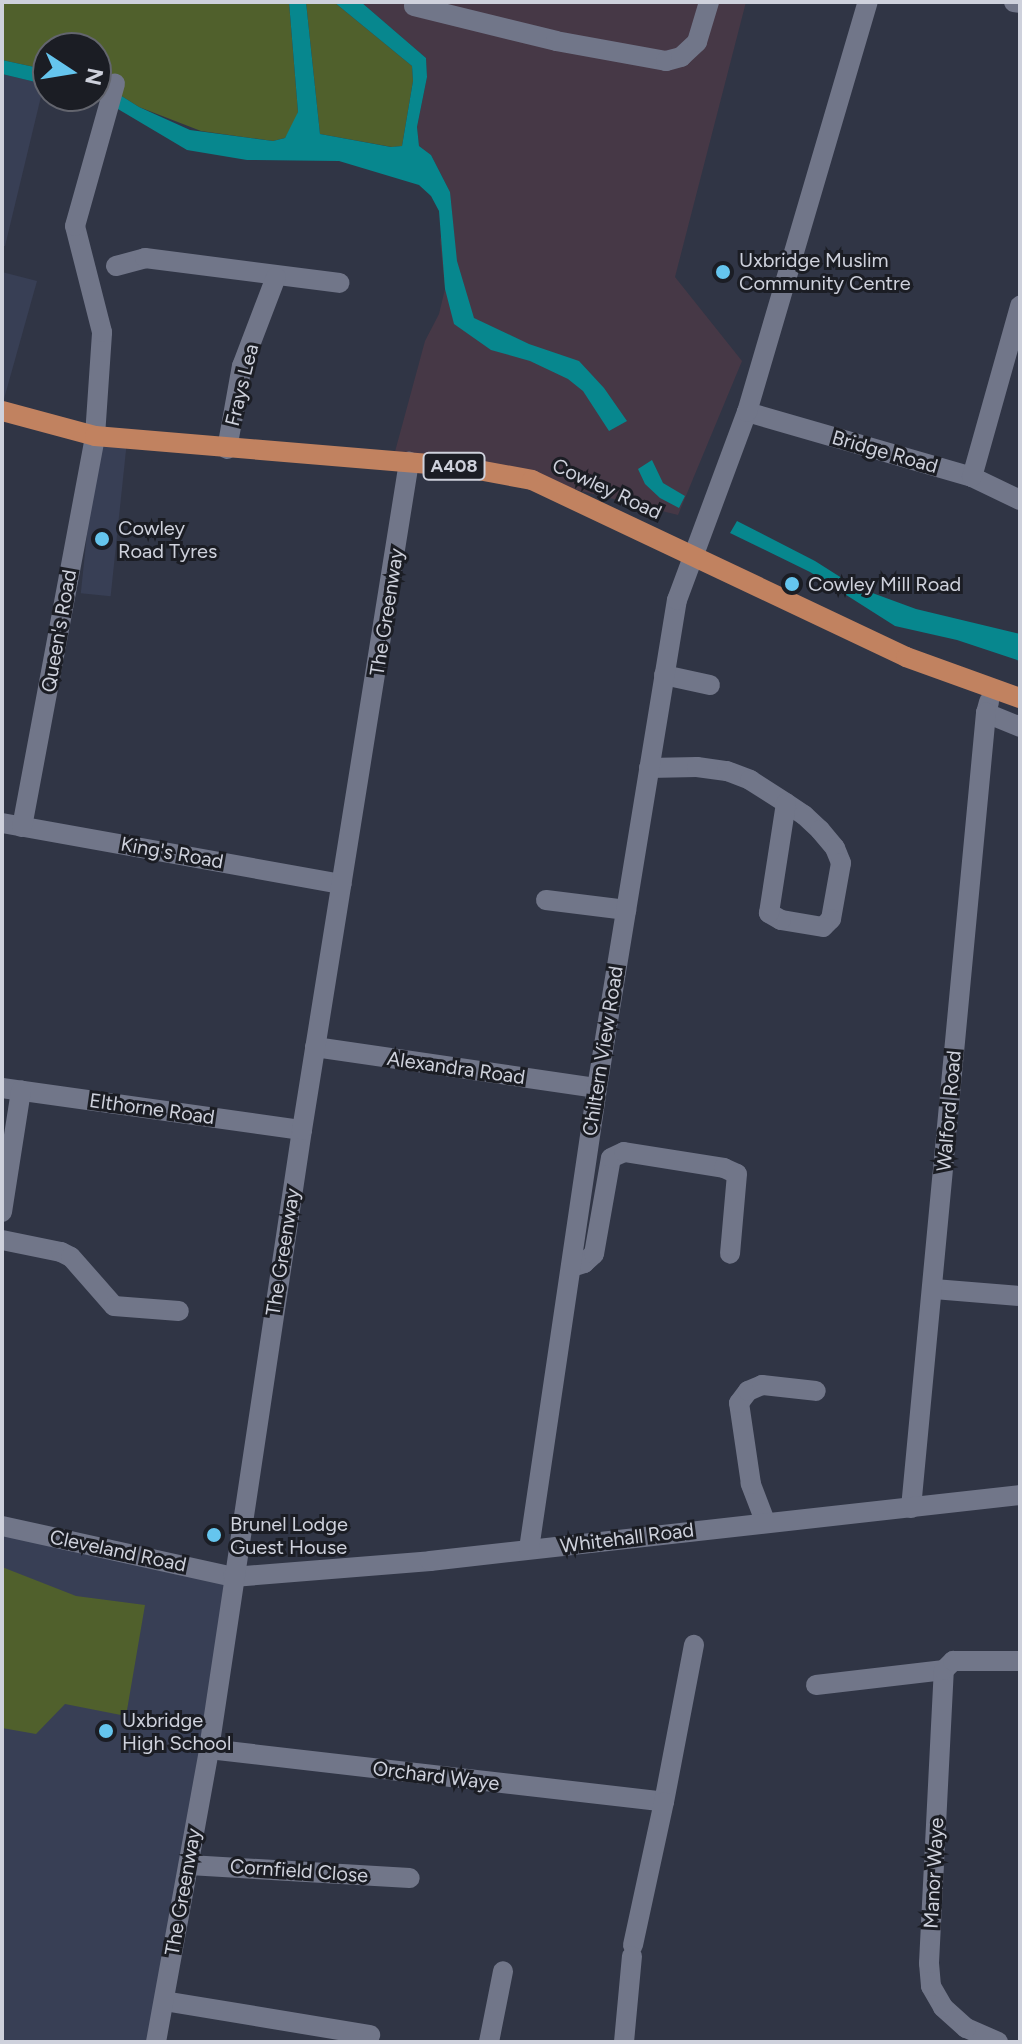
<!DOCTYPE html>
<html>
<head>
<meta charset="utf-8">
<style>
  body { margin:0 }
  #map { position:relative; width:1022px; height:2044px; overflow:hidden; background:#303545; font-family:Figtree,sans-serif }
  div>[style] { position:absolute }
  .built>* { inset:0; background:#383f55; transform-origin:0 0 }
  .industrial>* { inset:0; background:#463846 }
  .green>* { inset:0; background:#50602c }
  .water>* { inset:0; background:#07878e }
  .minor>* { height:20px; margin:-10px; padding:0 10px; transform-origin:10px; border-radius:10px; background:#717689 }
  .major>* { height:20px; margin:-10px; padding:0 10px; transform-origin:10px; border-radius:10px; background:#c18260 }
  .dots>* { width:22px; height:22px; translate:-50% -50%; box-sizing:border-box; border:4px solid #1b1d24; border-radius:50% }
  span { translate:-50% -50%; white-space:nowrap; text-align:center; line-height:1.15; -webkit-text-stroke:6px #1b1d24; paint-order:stroke }
  .shield-label span { padding:2px 6px; background:#1b1d24; border:2px solid; border-radius:6px; -webkit-text-stroke-width:0 }
  .shield-label { font-size:18px; color:#ced1dc; font-weight:700 }
  .poi-label { font-size:20px; color:#ced1dc }
  .left { translate:0 -50%; text-align:left }
  .street-label { font-size:20px; color:#ced1dc }
  .frame { position:absolute; inset:0; border:4px solid #ced1dc; pointer-events:none }
  .north { position:absolute; left:32px; top:32px; width:80px; height:80px; box-sizing:border-box; background:#1b1d24; border:2px solid #63656e; border-radius:50%; rotate:102deg; font-size:22px; font-weight:700; line-height:32px; text-align:center; color:#ced1dc }
  .north::after { content:''; display:block; margin:auto; width:28px; height:36px; background:#65c5ee; clip-path:polygon(50% 0,100% 100%,50% 72%,0 100%) }
</style>
</head>
<body>
<div id="map">
  <div class="built">
    <i style="clip-path:polygon(2px 74px,44px 84px,5px 246px,2px 246px)"></i>
    <i style="clip-path:polygon(2px 272px,37px 281px,2px 406px)"></i>
    <i style="left:97px;top:439px;width:30px;height:155px;rotate:6deg"></i>
    <i style="clip-path:polygon(2px 1528px,233px 1577px,149px 2042px,2px 2042px)"></i>
  </div>
  <div class="industrial">
    <i style="clip-path:polygon(361px 2px,746px 2px,675px 277px,742px 361px,678px 515px,533px 479px,393px 459px,425px 341px,439px 314px,445px 289px,440px 240px,450px 192px,431px 155px,419px 146px,417px 127px,427px 77px,426px 58px)"></i>
  </div>
  <div class="green">
    <i style="clip-path:polygon(2px 2px,289px 2px,298px 112px,295px 122px,285px 138px,273px 141px,201px 131px,139px 107px,96px 80px,96px 48px,48px 48px,48px 70px,2px 60px)"></i>
    <i style="clip-path:polygon(306px 2px,334px 2px,412px 66px,413px 81px,402px 146px,392px 147px,320px 134px)"></i>
    <i style="clip-path:polygon(2px 1567px,76px 1596px,145px 1605px,126px 1716px,65px 1704px,36px 1734px,2px 1728px)"></i>
  </div>
  <div class="water">
    <i style="clip-path:polygon(289px 2px,306px 2px,320px 134px,391px 147px,402px 146px,413px 81px,412px 66px,334px 2px,361px 2px,426px 58px,427px 77px,417px 127px,419px 146px,431px 155px,450px 192px,457px 261px,474px 318px,529px 344px,579px 361px,604px 388px,627px 421px,609px 431px,583px 391px,568px 379px,530px 361px,491px 350px,454px 324px,445px 289px,439px 211px,431px 196px,419px 185px,339px 161px,247px 160px,187px 150px,96px 96px,96px 80px,139px 107px,190px 130px,273px 141px,285px 138px,298px 112px)"></i>
    <i style="clip-path:polygon(2px 60px,48px 70px,48px 85px,2px 74px)"></i>
    <i style="clip-path:polygon(652px 460px,663px 483px,685px 496px,679px 508px,660px 498px,645px 484px,638px 469px)"></i>
    <i style="clip-path:polygon(737px 521px,815px 561px,856px 587px,916px 609px,1020px 634px,1020px 661px,957px 640px,895px 626px,810px 572px,730px 533px)"></i>
  </div>
  <div class="minor">
    <i style="left:1014px;top:2px;width:6px;rotate:9deg"></i>
    <i style="left:414px;top:6px;width:146px;rotate:13.8deg"></i>
    <i style="left:556px;top:41px;width:112px;rotate:10.3deg"></i>
    <i style="left:666px;top:61px;width:16px;rotate:-15deg"></i>
    <i style="left:681px;top:57px;width:22px;rotate:-43deg"></i>
    <i style="left:697px;top:42px;width:42px;rotate:-73.3deg"></i>
    <i style="left:116px;top:266px;width:30px;rotate:-15deg"></i>
    <i style="left:145px;top:258px;width:196px;rotate:7.3deg"></i>
    <i style="left:747px;top:412px;width:234px;rotate:16.1deg"></i>
    <i style="left:972px;top:477px;width:53px;rotate:25.6deg"></i>
    <i style="left:227px;top:449px;width:84px;rotate:-79.8deg"></i>
    <i style="left:242px;top:366px;width:95px;rotate:-69.1deg"></i>
    <i style="left:972px;top:477px;width:178px;rotate:-74.3deg"></i>
    <i style="left:664px;top:675px;width:47px;rotate:12.3deg"></i>
    <i style="left:989px;top:702px;width:11px;rotate:105deg"></i>
    <i style="left:986px;top:713px;width:37px;rotate:22deg"></i>
    <i style="left:649px;top:768px;width:48px;rotate:-1.2deg"></i>
    <i style="left:697px;top:767px;width:30px;rotate:8deg"></i>
    <i style="left:727px;top:771px;width:25px;rotate:21deg"></i>
    <i style="left:750px;top:780px;width:43px;rotate:32.6deg"></i>
    <i style="left:786px;top:803px;width:22px;rotate:34deg"></i>
    <i style="left:804px;top:815px;width:22px;rotate:43deg"></i>
    <i style="left:820px;top:830px;width:23px;rotate:50deg"></i>
    <i style="left:835px;top:848px;width:16px;rotate:68deg"></i>
    <i style="left:841px;top:863px;width:57px;rotate:100.1deg"></i>
    <i style="left:831px;top:919px;width:11px;rotate:135deg"></i>
    <i style="left:823px;top:927px;width:43px;rotate:-170.5deg"></i>
    <i style="left:781px;top:920px;width:14px;rotate:-150deg"></i>
    <i style="left:769px;top:913px;width:111px;rotate:-81.2deg"></i>
    <i style="left:2px;top:823px;width:345px;rotate:10.2deg"></i>
    <i style="left:22px;top:827px;width:398px;rotate:-79.4deg"></i>
    <i style="left:95px;top:436px;width:104px;rotate:-86.1deg"></i>
    <i style="left:102px;top:332px;width:109px;rotate:-104.3deg"></i>
    <i style="left:75px;top:226px;width:148px;rotate:-74.3deg"></i>
    <i style="left:546px;top:900px;width:81px;rotate:7.1deg"></i>
    <i style="left:315px;top:1047px;width:285px;rotate:8.3deg"></i>
    <i style="left:2px;top:1088px;width:303px;rotate:8deg"></i>
    <i style="left:2px;top:1212px;width:123px;rotate:-81.1deg"></i>
    <i style="left:2px;top:1240px;width:60px;rotate:11.5deg"></i>
    <i style="left:61px;top:1252px;width:11px;rotate:27deg"></i>
    <i style="left:71px;top:1257px;width:65px;rotate:48.7deg"></i>
    <i style="left:114px;top:1306px;width:65px;rotate:4.4deg"></i>
    <i style="left:572px;top:1267px;width:13px;rotate:-18deg"></i>
    <i style="left:584px;top:1263px;width:13px;rotate:-42deg"></i>
    <i style="left:594px;top:1254px;width:97px;rotate:-80deg"></i>
    <i style="left:611px;top:1158px;width:14px;rotate:-25deg"></i>
    <i style="left:624px;top:1152px;width:101px;rotate:9.1deg"></i>
    <i style="left:724px;top:1168px;width:14px;rotate:25deg"></i>
    <i style="left:737px;top:1174px;width:80px;rotate:95deg"></i>
    <i style="left:934px;top:1289px;width:86px;rotate:4.7deg"></i>
    <i style="left:911px;top:1508px;width:799px;rotate:-84.61deg"></i>
    <i style="left:765px;top:1521px;width:40px;rotate:-111deg"></i>
    <i style="left:751px;top:1484px;width:82px;rotate:-98.4deg"></i>
    <i style="left:739px;top:1403px;width:15px;rotate:-53deg"></i>
    <i style="left:748px;top:1391px;width:15px;rotate:-23deg"></i>
    <i style="left:762px;top:1385px;width:54px;rotate:6.3deg"></i>
    <i style="left:2px;top:1526px;width:237px;rotate:12.4deg"></i>
    <i style="left:233px;top:1577px;width:198px;rotate:-4.6deg"></i>
    <i style="left:430px;top:1561px;width:594px;rotate:-6.38deg"></i>
    <i style="left:529px;top:1549px;width:466px;rotate:-81.6deg"></i>
    <i style="left:597px;top:1088px;width:495px;rotate:-80.7deg"></i>
    <i style="left:677px;top:600px;width:201px;rotate:-69.6deg"></i>
    <i style="left:747px;top:412px;width:427px;rotate:-73.6deg"></i>
    <i style="left:816px;top:1685px;width:129px;rotate:-6.7deg"></i>
    <i style="left:209px;top:1749px;width:458px;rotate:6.6deg"></i>
    <i style="left:664px;top:1802px;width:160px;rotate:-79.2deg"></i>
    <i style="left:189px;top:1865px;width:221px;rotate:3.4deg"></i>
    <i style="left:633px;top:1945px;width:146px;rotate:-77.8deg"></i>
    <i style="left:164px;top:2001px;width:209px;rotate:9.4deg"></i>
    <i style="left:156px;top:2042px;width:298px;rotate:-79.7deg"></i>
    <i style="left:209px;top:1749px;width:626px;rotate:-81.46deg"></i>
    <i style="left:302px;top:1130px;width:677px;rotate:-80.9deg"></i>
    <i style="left:489px;top:2042px;width:72px;rotate:-78.8deg"></i>
    <i style="left:624px;top:2042px;width:86px;rotate:-84.7deg"></i>
    <i style="left:998px;top:2042px;width:35px;rotate:-156deg"></i>
    <i style="left:966px;top:2028px;width:31px;rotate:-138deg"></i>
    <i style="left:943px;top:2007px;width:24px;rotate:-120deg"></i>
    <i style="left:931px;top:1986px;width:23px;rotate:-95deg"></i>
    <i style="left:929px;top:1963px;width:293px;rotate:-87.1deg"></i>
    <i style="left:944px;top:1670px;width:13px;rotate:-45deg"></i>
    <i style="left:953px;top:1661px;width:67px"></i>
  </div>
  <div class="major">
    <i style="left:2px;top:411px;width:96px;rotate:15deg"></i>
    <i style="left:95px;top:436px;width:368px;rotate:4.8deg"></i>
    <i style="left:462px;top:467px;width:71px;rotate:10.5deg"></i>
    <i style="left:532px;top:480px;width:414px;rotate:25.3deg"></i>
    <i style="left:906px;top:657px;width:121px;rotate:19.8deg"></i>
  </div>
  <div class="dots">
    <i style="left:723px;top:272px;background:#65c5ee"></i>
    <i style="left:102px;top:539px;background:#65c5ee"></i>
    <i style="left:792px;top:584px;background:#65c5ee"></i>
    <i style="left:214px;top:1535px;background:#65c5ee"></i>
    <i style="left:106px;top:1731px;background:#65c5ee"></i>
  </div>
  <div class="shield-label">
    <span style="left:454px;top:466px">A408</span>
  </div>
  <div class="poi-label">
    <span class="left" style="left:739px;top:272px">Uxbridge Muslim<br>Community Centre</span>
    <span class="left" style="left:118px;top:540px">Cowley<br>Road Tyres</span>
    <span class="left" style="left:808px;top:584px">Cowley Mill Road</span>
    <span class="left" style="left:230px;top:1536px">Brunel Lodge<br>Guest House</span>
    <span class="left" style="left:122px;top:1732px">Uxbridge<br>High School</span>
  </div>
  <div class="street-label">
    <span style="left:242px;top:385px;rotate:-76deg">Frays Lea</span>
    <span style="left:885px;top:452px;rotate:16deg">Bridge Road</span>
    <span style="left:607px;top:489px;rotate:25deg">Cowley Road</span>
    <span style="left:387px;top:612px;rotate:-81deg">The Greenway</span>
    <span style="left:59px;top:631px;rotate:-80deg">Queen's Road</span>
    <span style="left:172px;top:853px;rotate:10deg">King's Road</span>
    <span style="left:603px;top:1051px;rotate:-81deg">Chiltern View Road</span>
    <span style="left:456px;top:1068px;rotate:8deg">Alexandra Road</span>
    <span style="left:152px;top:1109px;rotate:8deg">Elthorne Road</span>
    <span style="left:949px;top:1111px;rotate:-85deg">Walford Road</span>
    <span style="left:283px;top:1252px;rotate:-81deg">The Greenway</span>
    <span style="left:627px;top:1538px;rotate:-7deg">Whitehall Road</span>
    <span style="left:118px;top:1551px;rotate:12deg">Cleveland Road</span>
    <span style="left:436px;top:1776px;rotate:7deg">Orchard Waye</span>
    <span style="left:299px;top:1871px;rotate:4deg">Cornfield Close</span>
    <span style="left:934px;top:1873px;rotate:-87deg">Manor Waye</span>
    <span style="left:183px;top:1892px;rotate:-80deg">The Greenway</span>
  </div>
  <div class="frame"></div>
  <div class="north">N</div>
</div>
</body>
</html>
